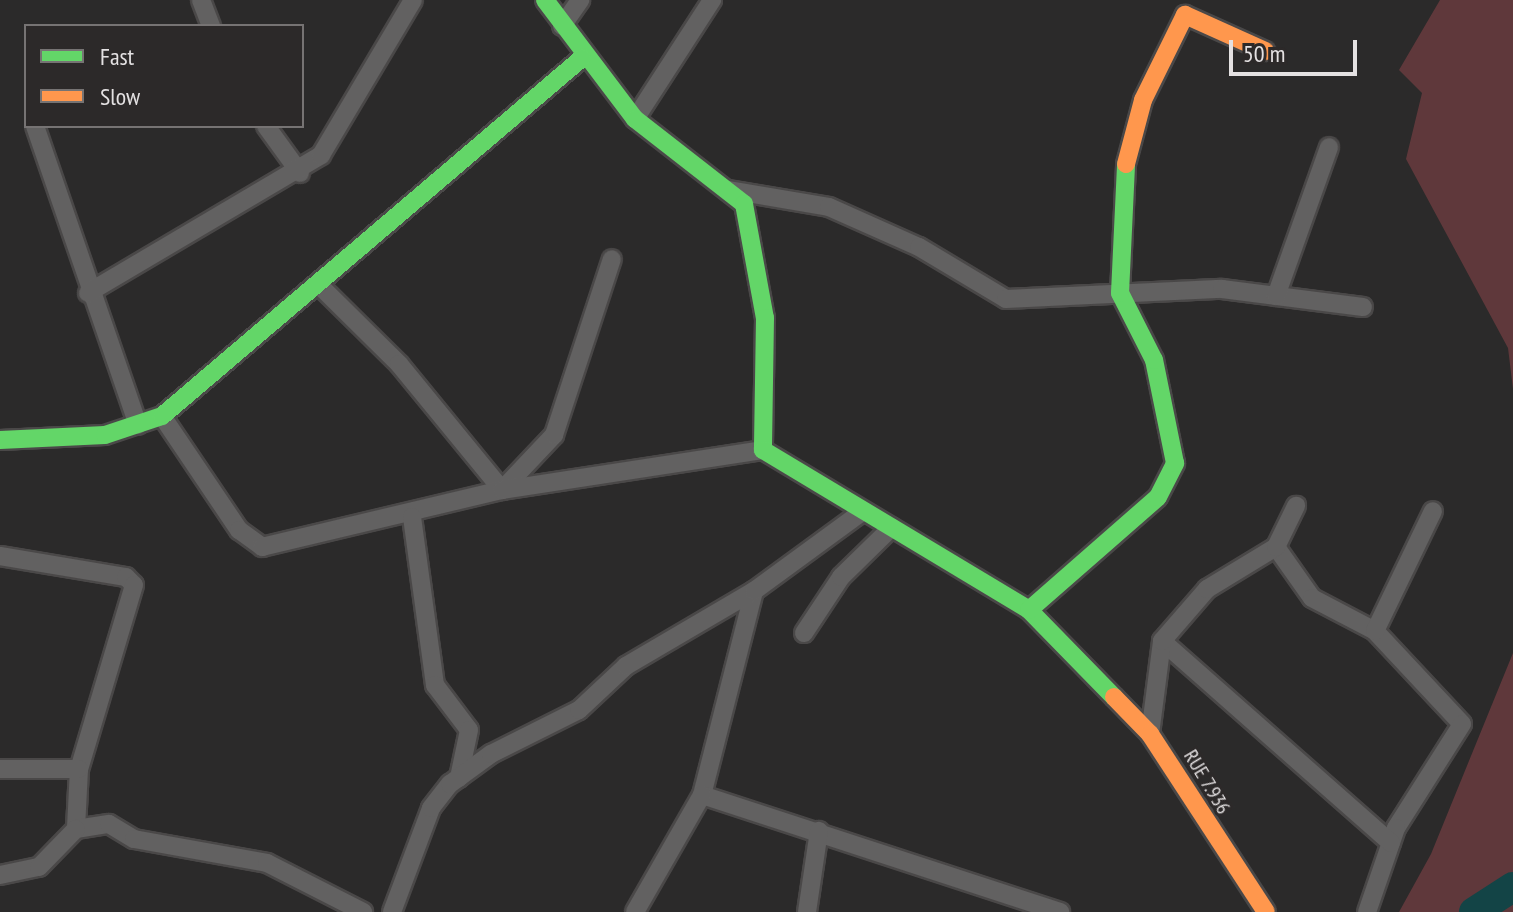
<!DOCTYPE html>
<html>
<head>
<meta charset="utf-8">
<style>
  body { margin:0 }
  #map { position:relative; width:1513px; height:912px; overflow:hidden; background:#2b2a2a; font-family:"PT Sans Narrow",sans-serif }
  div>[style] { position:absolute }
  .green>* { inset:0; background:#5f383b }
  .river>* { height:30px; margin:-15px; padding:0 15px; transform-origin:15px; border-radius:15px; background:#134446 }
  .roads { filter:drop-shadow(2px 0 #4a4848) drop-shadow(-2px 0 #4a4848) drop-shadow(0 2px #4a4848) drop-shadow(0 -2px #4a4848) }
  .street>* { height:18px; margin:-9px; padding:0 9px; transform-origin:9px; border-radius:9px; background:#626161 }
  .fast>* { height:18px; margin:-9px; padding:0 9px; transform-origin:9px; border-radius:9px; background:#63d668 }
  .slow>* { height:18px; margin:-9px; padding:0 9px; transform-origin:9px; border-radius:9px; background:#ff974d }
  span { translate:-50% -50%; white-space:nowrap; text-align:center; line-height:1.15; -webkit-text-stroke:6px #2c2929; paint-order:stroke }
  .street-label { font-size:20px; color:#e4e1e2 }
  .legend { position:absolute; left:24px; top:24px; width:280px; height:104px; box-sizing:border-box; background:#2c2929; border:2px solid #767373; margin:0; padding:10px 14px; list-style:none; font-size:24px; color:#e4e1e2 }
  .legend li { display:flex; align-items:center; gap:16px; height:40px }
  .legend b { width:40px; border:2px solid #767373 }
  .scale { position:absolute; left:1229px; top:40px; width:128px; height:36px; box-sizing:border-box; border:4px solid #e4e1e2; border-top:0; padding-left:10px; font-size:24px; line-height:28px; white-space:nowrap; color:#e4e1e2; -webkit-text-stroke:6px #2c2929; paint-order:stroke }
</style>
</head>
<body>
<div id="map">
  <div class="green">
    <i style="clip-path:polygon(1440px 0,1513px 0,1513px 389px,1508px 348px,1406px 159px,1422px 93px,1399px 70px)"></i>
    <i style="clip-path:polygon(1513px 653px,1513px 912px,1399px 912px,1431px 854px)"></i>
  </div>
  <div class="river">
    <i style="left:1474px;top:912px;width:46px;rotate:-32.7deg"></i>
  </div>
  <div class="roads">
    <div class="street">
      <i style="left:201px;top:0;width:28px;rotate:69deg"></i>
      <i style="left:562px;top:26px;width:32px;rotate:-55deg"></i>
      <i style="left:635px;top:119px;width:142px;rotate:-57.1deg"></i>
      <i style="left:35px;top:126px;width:316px;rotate:71deg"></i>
      <i style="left:266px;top:126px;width:58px;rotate:54.1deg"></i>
      <i style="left:729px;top:190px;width:101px;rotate:9.6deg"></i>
      <i style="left:829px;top:207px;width:98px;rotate:24deg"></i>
      <i style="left:919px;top:247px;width:101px;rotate:30.9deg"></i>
      <i style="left:1006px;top:299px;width:216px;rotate:-2.7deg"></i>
      <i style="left:1222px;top:289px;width:142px;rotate:7.3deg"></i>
      <i style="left:321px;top:287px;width:110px;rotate:44.6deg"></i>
      <i style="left:399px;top:364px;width:163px;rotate:50.7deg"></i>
      <i style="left:502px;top:490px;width:76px;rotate:-46.6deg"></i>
      <i style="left:554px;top:435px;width:185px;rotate:-71.8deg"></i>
      <i style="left:88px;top:293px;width:271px;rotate:-30.6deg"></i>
      <i style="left:321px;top:155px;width:180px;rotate:-59.3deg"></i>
      <i style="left:1276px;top:296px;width:158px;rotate:-70.4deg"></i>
      <i style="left:162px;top:416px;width:138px;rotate:56deg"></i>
      <i style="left:239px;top:530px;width:29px;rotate:36deg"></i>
      <i style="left:262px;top:547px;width:247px;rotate:-13.4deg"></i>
      <i style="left:502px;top:490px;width:264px;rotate:-8.7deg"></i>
      <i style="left:412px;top:517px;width:170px;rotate:82.2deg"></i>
      <i style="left:435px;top:685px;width:56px;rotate:52.9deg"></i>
      <i style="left:469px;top:730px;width:49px;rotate:101.8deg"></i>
      <i style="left:1276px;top:547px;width:62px;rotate:54.8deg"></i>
      <i style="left:1312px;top:598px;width:71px;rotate:27.6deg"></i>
      <i style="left:1375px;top:631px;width:127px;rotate:46.9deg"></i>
      <i style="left:1462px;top:724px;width:123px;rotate:122.4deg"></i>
      <i style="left:1396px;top:828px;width:89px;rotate:109deg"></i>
      <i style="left:0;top:556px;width:128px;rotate:9.5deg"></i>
      <i style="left:126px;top:577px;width:11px;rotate:45deg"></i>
      <i style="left:134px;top:585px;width:192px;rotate:106.6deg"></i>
      <i style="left:79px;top:769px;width:60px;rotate:92.9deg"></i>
      <i style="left:76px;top:829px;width:33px;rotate:-9deg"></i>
      <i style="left:109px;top:824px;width:29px;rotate:31deg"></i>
      <i style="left:134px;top:839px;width:135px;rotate:10.2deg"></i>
      <i style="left:267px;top:863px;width:108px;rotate:27deg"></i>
      <i style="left:754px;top:591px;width:211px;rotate:104.3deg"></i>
      <i style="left:702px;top:795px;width:377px;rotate:18.1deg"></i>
      <i style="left:1375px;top:631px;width:133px;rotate:-64.2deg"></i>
      <i style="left:804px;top:633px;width:67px;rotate:-56.5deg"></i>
      <i style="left:841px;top:577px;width:71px;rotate:-44.4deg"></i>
      <i style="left:1162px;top:641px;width:305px;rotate:41.4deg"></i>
      <i style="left:1150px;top:734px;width:94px;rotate:-82.6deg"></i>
      <i style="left:1162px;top:641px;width:69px;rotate:-49.1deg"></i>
      <i style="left:1207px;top:589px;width:81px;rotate:-31.3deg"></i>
      <i style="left:1276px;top:547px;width:46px;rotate:-64deg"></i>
      <i style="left:0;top:769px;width:79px"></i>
      <i style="left:0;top:875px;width:40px;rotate:-12deg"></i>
      <i style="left:39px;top:867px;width:53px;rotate:-45.8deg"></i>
      <i style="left:392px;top:912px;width:111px;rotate:-69.4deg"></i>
      <i style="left:431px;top:808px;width:31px;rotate:-52deg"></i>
      <i style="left:450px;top:784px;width:51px;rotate:-36.2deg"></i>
      <i style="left:491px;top:754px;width:98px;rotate:-26.6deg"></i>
      <i style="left:579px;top:710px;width:64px;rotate:-43.1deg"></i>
      <i style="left:626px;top:666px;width:148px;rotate:-30.4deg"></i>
      <i style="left:754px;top:591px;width:134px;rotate:-36.2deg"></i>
      <i style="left:635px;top:912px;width:135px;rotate:-60.2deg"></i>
      <i style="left:807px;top:912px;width:82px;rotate:-81.6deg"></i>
    </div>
    <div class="fast">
      <i style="left:545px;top:0;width:149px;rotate:52.9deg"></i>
      <i style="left:635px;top:119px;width:138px;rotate:37.9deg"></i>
      <i style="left:744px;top:204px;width:116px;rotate:79.6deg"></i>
      <i style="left:765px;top:318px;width:132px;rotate:90.9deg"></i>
      <i style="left:763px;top:450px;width:310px;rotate:31deg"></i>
      <i style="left:1029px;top:610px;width:122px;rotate:45.7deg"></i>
      <i style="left:0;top:440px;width:105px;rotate:-2.7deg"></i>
      <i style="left:105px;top:435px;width:60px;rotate:-18.4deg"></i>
      <i style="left:162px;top:416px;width:552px;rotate:-40.44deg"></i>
      <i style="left:1029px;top:610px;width:171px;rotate:-41.2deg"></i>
      <i style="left:1158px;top:497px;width:38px;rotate:-63deg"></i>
      <i style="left:1175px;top:463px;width:105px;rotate:-101.5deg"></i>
      <i style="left:1154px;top:360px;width:75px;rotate:-116.9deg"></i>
      <i style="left:1120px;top:293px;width:129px;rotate:-87.3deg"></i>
    </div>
    <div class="slow">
      <i style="left:1126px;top:164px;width:66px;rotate:-75.1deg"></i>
      <i style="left:1143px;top:100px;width:95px;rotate:-63.7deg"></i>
      <i style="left:1185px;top:15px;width:88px;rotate:24.2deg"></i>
      <i style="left:1114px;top:697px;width:52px;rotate:45.8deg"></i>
      <i style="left:1150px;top:734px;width:212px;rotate:56.9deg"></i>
    </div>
  </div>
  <div class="street-label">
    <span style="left:1207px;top:782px;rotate:59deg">RUE 7.936</span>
  </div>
  <ul class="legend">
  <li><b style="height:10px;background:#63d668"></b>Fast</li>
  <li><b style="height:10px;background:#ff974d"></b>Slow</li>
  </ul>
  <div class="scale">50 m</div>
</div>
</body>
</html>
